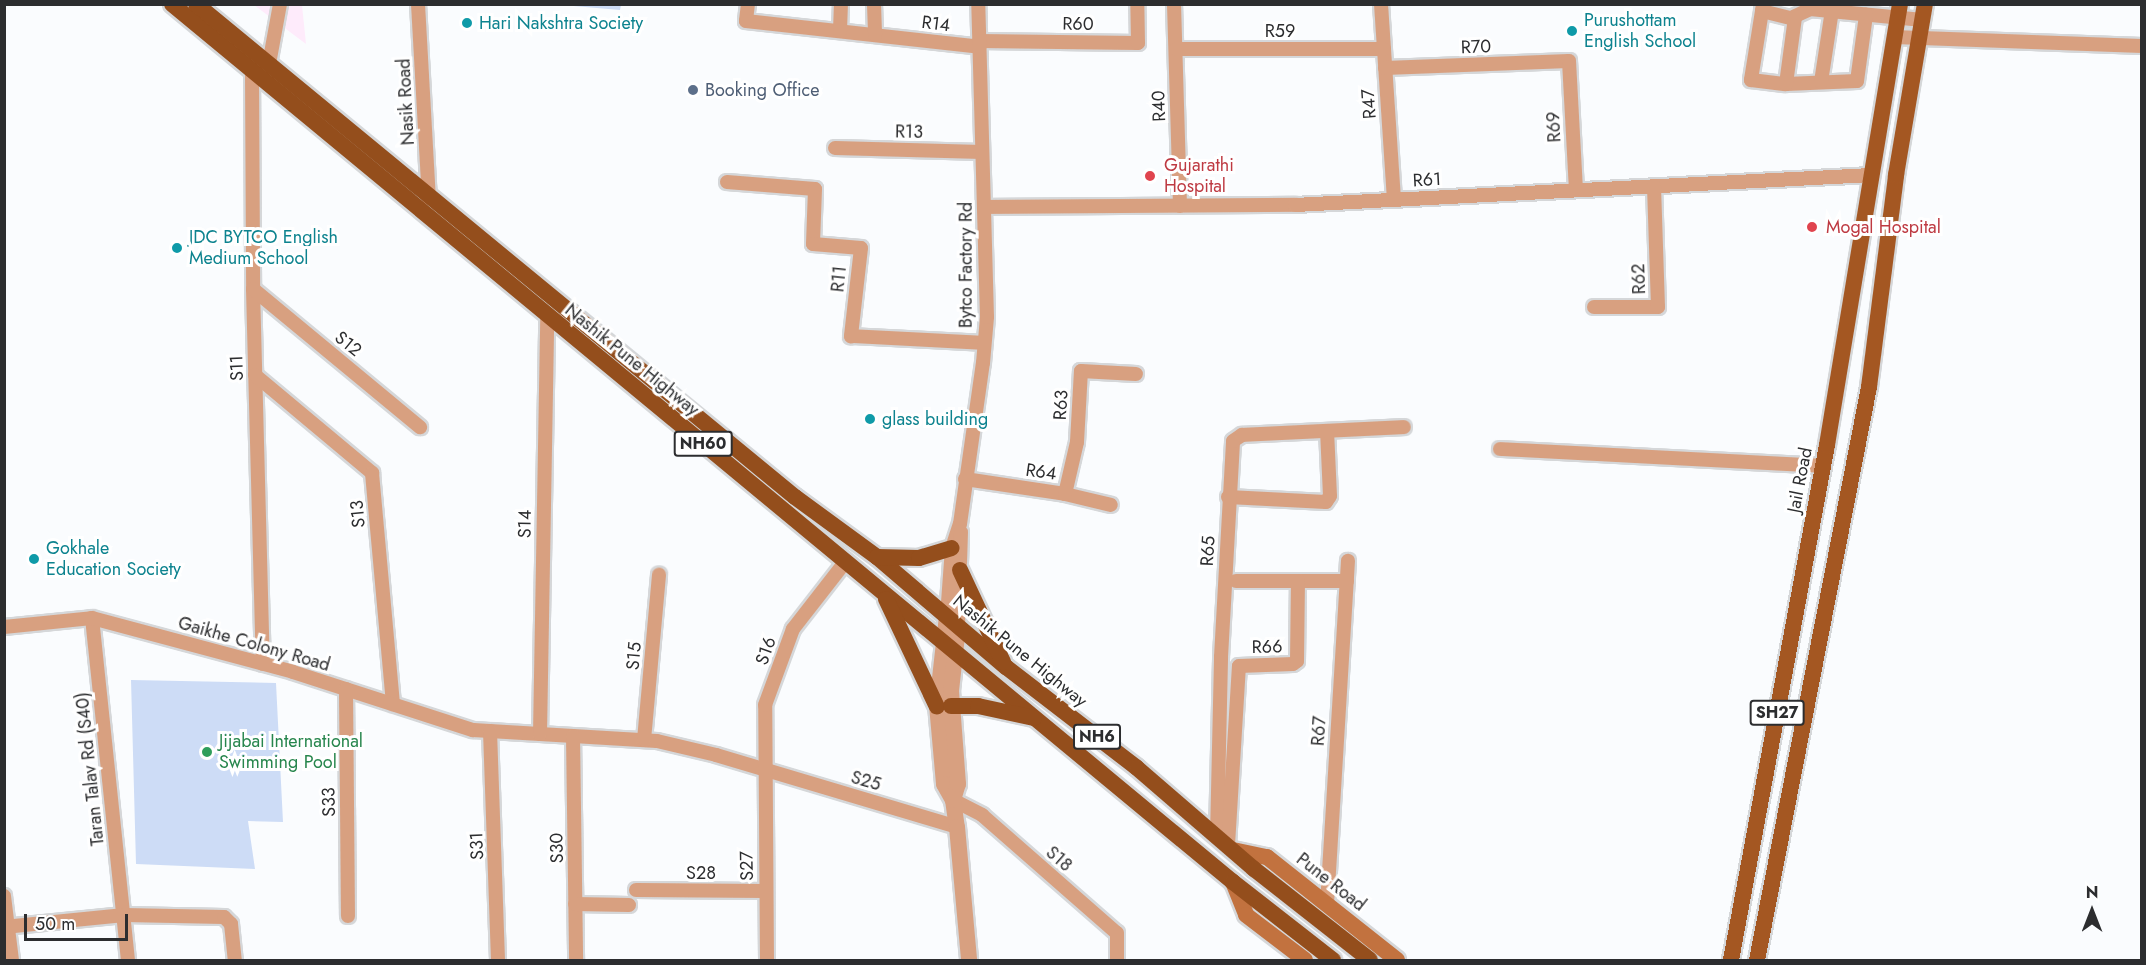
<!DOCTYPE html>
<html>
<head>
<meta charset="utf-8">
<style>
  body { margin:0 }
  #map { position:relative; width:2146px; height:965px; overflow:hidden; background:#fafcfe; font-family:Jost,sans-serif }
  div>[style] { position:absolute }
  .medical>* { inset:0; background:#feebfb }
  .green>* { inset:0; background:#cddcf6 }
  .roads { filter:drop-shadow(2px 0 #d5d7d9) drop-shadow(-2px 0 #d5d7d9) drop-shadow(0 2px #d5d7d9) drop-shadow(0 -2px #d5d7d9) }
  .minor>* { height:14px; margin:-7px; padding:0 7px; transform-origin:7px; border-radius:7px; background:#d8a080 }
  .tertiary>* { height:16px; margin:-8px; padding:0 8px; transform-origin:8px; border-radius:8px; background:#d8a080 }
  .secondary>* { height:16px; margin:-8px; padding:0 8px; transform-origin:8px; border-radius:8px; background:#c2723f }
  .primary>* { height:16px; margin:-8px; padding:0 8px; transform-origin:8px; border-radius:8px; background:#a45722 }
  .trunk>* { height:16px; margin:-8px; padding:0 8px; transform-origin:8px; border-radius:8px; background:#944e1c }
  .dots>* { width:16px; height:16px; translate:-50% -50%; box-sizing:border-box; border:3px solid #fff; border-radius:50% }
  span { translate:-50% -50%; white-space:nowrap; text-align:center; line-height:1.15; -webkit-text-stroke:6px #fff; paint-order:stroke }
  .shield-label span { padding:2px 4px; background:#fff; border:2px solid; border-radius:4px; -webkit-text-stroke-width:0 }
  .shield-label { font-size:16px; color:#2c2d2f; font-weight:700 }
  .culture-label { font-size:18px; color:#0d838f }
  .left { translate:0 -50%; text-align:left }
  .street-label { font-size:18px; color:#2c2d2f }
  .service-label { font-size:18px; color:#4e5e75 }
  .health-label { font-size:18px; color:#be3a42 }
  .leisure-label { font-size:18px; color:#27864d }
  .frame { position:absolute; inset:0; border:6px solid #2c2d2f; pointer-events:none }
  .north { position:absolute; left:2062px; top:881px; width:60px; height:60px; -webkit-text-stroke:4px #fff; paint-order:stroke; rotate:0deg; font-size:16px; font-weight:700; line-height:24px; text-align:center; color:#2c2d2f }
  .north::after { content:''; display:block; margin:auto; width:21px; height:27px; background:#2c2d2f; clip-path:polygon(50% 0,100% 100%,50% 72%,0 100%) }
  .scale { position:absolute; left:24px; top:914px; width:104px; height:27px; box-sizing:border-box; border:3px solid #2c2d2f; border-top:0; padding-left:8px; font-size:18px; line-height:21px; white-space:nowrap; color:#2c2d2f; -webkit-text-stroke:4px #fff; paint-order:stroke }
</style>
</head>
<body>
<div id="map">
  <div class="medical">
    <i style="clip-path:polygon(254px 5px,302px 5px,306px 44px)"></i>
  </div>
  <div class="green">
    <i style="clip-path:polygon(562px 5px,621px 5px,620px 10px)"></i>
    <i style="clip-path:polygon(131px 680px,276px 683px,283px 822px,248px 821px,255px 869px,136px 864px)"></i>
  </div>
  <div class="roads">
    <div class="minor">
      <i style="left:418px;top:4px;width:194px;rotate:86.8deg"></i>
      <i style="left:748px;top:4px;width:17px;rotate:97deg"></i>
      <i style="left:746px;top:21px;width:235px;rotate:6.3deg"></i>
      <i style="left:874px;top:4px;width:31px;rotate:88deg"></i>
      <i style="left:1174px;top:4px;width:202px;rotate:88.3deg"></i>
      <i style="left:1381px;top:4px;width:196px;rotate:86.2deg"></i>
      <i style="left:1763px;top:4px;width:7px;rotate:98deg"></i>
      <i style="left:1762px;top:11px;width:30px;rotate:14deg"></i>
      <i style="left:1791px;top:18px;width:21px;rotate:-25deg"></i>
      <i style="left:1810px;top:9px;width:113px;rotate:5.6deg"></i>
      <i style="left:1762px;top:11px;width:70px;rotate:99.1deg"></i>
      <i style="left:1751px;top:80px;width:35px;rotate:7deg"></i>
      <i style="left:1786px;top:84px;width:71px;rotate:-2.4deg"></i>
      <i style="left:1857px;top:81px;width:67px;rotate:-82.2deg"></i>
      <i style="left:840px;top:31px;width:27px;rotate:-88deg"></i>
      <i style="left:1894px;top:37px;width:248px;rotate:2.1deg"></i>
      <i style="left:979px;top:41px;width:159px;rotate:0.7deg"></i>
      <i style="left:1138px;top:43px;width:39px;rotate:-91deg"></i>
      <i style="left:1176px;top:49px;width:208px"></i>
      <i style="left:1385px;top:68px;width:184px;rotate:-2.2deg"></i>
      <i style="left:1569px;top:61px;width:129px;rotate:86.9deg"></i>
      <i style="left:252px;top:71px;width:218px;rotate:89.7deg"></i>
      <i style="left:253px;top:289px;width:375px;rotate:88.5deg"></i>
      <i style="left:264px;top:71px;width:9px;rotate:-54deg"></i>
      <i style="left:269px;top:64px;width:61px;rotate:-79.6deg"></i>
      <i style="left:1821px;top:82px;width:79px;rotate:-81.3deg"></i>
      <i style="left:1786px;top:84px;width:68px;rotate:-82.3deg"></i>
      <i style="left:835px;top:148px;width:147px;rotate:1.6deg"></i>
      <i style="left:727px;top:182px;width:88px;rotate:4.5deg"></i>
      <i style="left:815px;top:189px;width:55px;rotate:92.1deg"></i>
      <i style="left:813px;top:244px;width:48px;rotate:4.8deg"></i>
      <i style="left:861px;top:248px;width:89px;rotate:96.5deg"></i>
      <i style="left:851px;top:336px;width:133px;rotate:3deg"></i>
      <i style="left:984px;top:207px;width:311px;rotate:-0.4deg"></i>
      <i style="left:1295px;top:205px;width:577px;rotate:-2.98deg"></i>
      <i style="left:253px;top:289px;width:217px;rotate:39.6deg"></i>
      <i style="left:1594px;top:307px;width:64px"></i>
      <i style="left:1658px;top:307px;width:121px;rotate:-91.9deg"></i>
      <i style="left:255px;top:375px;width:153px;rotate:39.9deg"></i>
      <i style="left:372px;top:473px;width:232px;rotate:84.8deg"></i>
      <i style="left:1500px;top:449px;width:323px;rotate:3deg"></i>
      <i style="left:965px;top:479px;width:101px;rotate:8.5deg"></i>
      <i style="left:1065px;top:494px;width:47px;rotate:13.4deg"></i>
      <i style="left:1065px;top:494px;width:53px;rotate:-77deg"></i>
      <i style="left:1077px;top:442px;width:71px;rotate:-86.8deg"></i>
      <i style="left:1081px;top:371px;width:55px;rotate:3.1deg"></i>
      <i style="left:1228px;top:497px;width:98px;rotate:2.9deg"></i>
      <i style="left:1326px;top:502px;width:7px;rotate:-56deg"></i>
      <i style="left:1330px;top:496px;width:65px;rotate:-92.6deg"></i>
      <i style="left:1298px;top:581px;width:49px"></i>
      <i style="left:947px;top:616px;width:68px;rotate:-85.8deg"></i>
      <i style="left:952px;top:548px;width:25px;rotate:-72deg"></i>
      <i style="left:960px;top:524px;width:163px;rotate:-81.9deg"></i>
      <i style="left:983px;top:363px;width:46px;rotate:-85deg"></i>
      <i style="left:987px;top:317px;width:313px;rotate:-91.6deg"></i>
      <i style="left:92px;top:618px;width:344px;rotate:84deg"></i>
      <i style="left:4px;top:627px;width:88px;rotate:-5.8deg"></i>
      <i style="left:92px;top:618px;width:208px;rotate:15deg"></i>
      <i style="left:293px;top:672px;width:189px;rotate:17.9deg"></i>
      <i style="left:473px;top:730px;width:184px;rotate:3.4deg"></i>
      <i style="left:657px;top:741px;width:61px;rotate:13.3deg"></i>
      <i style="left:716px;top:755px;width:252px;rotate:16.6deg"></i>
      <i style="left:958px;top:627px;width:95px;rotate:-88.2deg"></i>
      <i style="left:346px;top:689px;width:227px;rotate:89.5deg"></i>
      <i style="left:490px;top:731px;width:229px;rotate:88deg"></i>
      <i style="left:540px;top:734px;width:418px;rotate:-89deg"></i>
      <i style="left:573px;top:736px;width:224px;rotate:89.2deg"></i>
      <i style="left:644px;top:740px;width:166px;rotate:-84.8deg"></i>
      <i style="left:953px;top:800px;width:33px;rotate:27deg"></i>
      <i style="left:982px;top:815px;width:179px;rotate:41.2deg"></i>
      <i style="left:1117px;top:933px;width:27px;rotate:90deg"></i>
      <i style="left:1217px;top:836px;width:179px;rotate:-88.7deg"></i>
      <i style="left:1221px;top:657px;width:216px;rotate:-86.8deg"></i>
      <i style="left:1233px;top:441px;width:11px;rotate:-34deg"></i>
      <i style="left:1242px;top:435px;width:162px;rotate:-2.8deg"></i>
      <i style="left:1228px;top:845px;width:179px;rotate:-86.5deg"></i>
      <i style="left:1239px;top:666px;width:54px;rotate:-2.1deg"></i>
      <i style="left:1293px;top:664px;width:5px;rotate:-37deg"></i>
      <i style="left:1297px;top:661px;width:80px;rotate:-89.3deg"></i>
      <i style="left:1298px;top:581px;width:62px;rotate:180deg"></i>
      <i style="left:636px;top:890px;width:130px;rotate:0.4deg"></i>
      <i style="left:4px;top:896px;width:64px;rotate:82.9deg"></i>
      <i style="left:575px;top:904px;width:54px;rotate:1.1deg"></i>
      <i style="left:1327px;top:904px;width:344px;rotate:-86.5deg"></i>
      <i style="left:4px;top:927px;width:121px;rotate:-5.7deg"></i>
      <i style="left:124px;top:915px;width:100px;rotate:1.1deg"></i>
      <i style="left:224px;top:917px;width:10px;rotate:45deg"></i>
      <i style="left:231px;top:924px;width:36px;rotate:84deg"></i>
      <i style="left:767px;top:960px;width:255px;rotate:-90.4deg"></i>
      <i style="left:765px;top:705px;width:81px;rotate:-69.8deg"></i>
      <i style="left:793px;top:629px;width:86px;rotate:-52.1deg"></i>
    </div>
    <div class="tertiary">
      <i style="left:947px;top:616px;width:90px;rotate:96.4deg"></i>
      <i style="left:937px;top:705px;width:79px;rotate:84.9deg"></i>
      <i style="left:944px;top:784px;width:18px;rotate:61deg"></i>
      <i style="left:953px;top:800px;width:27px;rotate:82deg"></i>
      <i style="left:957px;top:827px;width:134px;rotate:84.8deg"></i>
      <i style="left:953px;top:800px;width:17px;rotate:-73deg"></i>
      <i style="left:958px;top:784px;width:93px;rotate:-94.3deg"></i>
      <i style="left:951px;top:691px;width:64px;rotate:-83.8deg"></i>
    </div>
    <div class="secondary">
      <i style="left:1233px;top:850px;width:35px;rotate:12deg"></i>
      <i style="left:1267px;top:857px;width:166px;rotate:38.4deg"></i>
      <i style="left:1233px;top:882px;width:35px;rotate:68deg"></i>
      <i style="left:1246px;top:915px;width:74px;rotate:37.3deg"></i>
    </div>
    <div class="primary">
      <i style="left:1731px;top:960px;width:524px;rotate:-79.44deg"></i>
      <i style="left:1827px;top:445px;width:447px;rotate:-80.6deg"></i>
      <i style="left:1757px;top:960px;width:584px;rotate:-78.94deg"></i>
      <i style="left:1869px;top:387px;width:214px;rotate:-82.7deg"></i>
      <i style="left:1896px;top:175px;width:173px;rotate:-80.4deg"></i>
    </div>
    <div class="trunk">
      <i style="left:172px;top:4px;width:1377px;rotate:39.61deg"></i>
      <i style="left:1233px;top:882px;width:127px;rotate:38deg"></i>
      <i style="left:196px;top:4px;width:776px;rotate:39.46deg"></i>
      <i style="left:795px;top:497px;width:102px;rotate:36.2deg"></i>
      <i style="left:877px;top:557px;width:170px;rotate:40.5deg"></i>
      <i style="left:1006px;top:667px;width:165px;rotate:37.6deg"></i>
      <i style="left:1137px;top:768px;width:155px;rotate:40.8deg"></i>
      <i style="left:1254px;top:869px;width:147px;rotate:38.1deg"></i>
      <i style="left:877px;top:557px;width:42px;rotate:1.4deg"></i>
      <i style="left:919px;top:558px;width:34px;rotate:-17deg"></i>
      <i style="left:960px;top:570px;width:102px;rotate:64.9deg"></i>
      <i style="left:886px;top:599px;width:119px;rotate:64.7deg"></i>
      <i style="left:951px;top:706px;width:27px"></i>
      <i style="left:978px;top:706px;width:57px;rotate:12.1deg"></i>
    </div>
  </div>
  <div class="dots">
    <i style="left:467px;top:23px;background:#0f9aa8"></i>
    <i style="left:1572px;top:31px;background:#0f9aa8"></i>
    <i style="left:693px;top:90px;background:#5c6f8a"></i>
    <i style="left:1150px;top:176px;background:#e0444e"></i>
    <i style="left:1812px;top:227px;background:#e0444e"></i>
    <i style="left:177px;top:248px;background:#0f9aa8"></i>
    <i style="left:870px;top:419px;background:#0f9aa8"></i>
    <i style="left:34px;top:559px;background:#0f9aa8"></i>
    <i style="left:207px;top:752px;background:#2e9e5b"></i>
  </div>
  <div class="shield-label">
    <span style="left:703px;top:444px">NH60</span>
    <span style="left:1777px;top:713px">SH27</span>
    <span style="left:1097px;top:737px">NH6</span>
  </div>
  <div class="culture-label">
    <span class="left" style="left:1584px;top:31px">Purushottam<br>English School</span>
    <span class="left" style="left:479px;top:23px">Hari Nakshtra Society</span>
    <span class="left" style="left:189px;top:248px">JDC BYTCO English<br>Medium School</span>
    <span class="left" style="left:882px;top:419px">glass building</span>
    <span class="left" style="left:46px;top:559px">Gokhale<br>Education Society</span>
  </div>
  <div class="street-label">
    <span style="left:936px;top:24px;rotate:7deg">R14</span>
    <span style="left:1078px;top:24px;rotate:1deg">R60</span>
    <span style="left:1280px;top:31px">R59</span>
    <span style="left:1476px;top:47px;rotate:-2deg">R70</span>
    <span style="left:406px;top:102px;rotate:-93deg">Nasik Road</span>
    <span style="left:1369px;top:104px;rotate:-94deg">R47</span>
    <span style="left:1159px;top:106px;rotate:-92deg">R40</span>
    <span style="left:1554px;top:127px;rotate:-93deg">R69</span>
    <span style="left:909px;top:132px;rotate:1deg">R13</span>
    <span style="left:1427px;top:180px;rotate:-3deg">R61</span>
    <span style="left:966px;top:265px;rotate:-90deg">Bytco Factory Rd</span>
    <span style="left:839px;top:279px;rotate:-84deg">R11</span>
    <span style="left:1639px;top:279px;rotate:-92deg">R62</span>
    <span style="left:348px;top:344px;rotate:39deg">S12</span>
    <span style="left:632px;top:360px;rotate:39deg">Nashik Pune Highway</span>
    <span style="left:237px;top:368px;rotate:-92deg">S11</span>
    <span style="left:1061px;top:405px;rotate:-87deg">R63</span>
    <span style="left:1041px;top:472px;rotate:8deg">R64</span>
    <span style="left:1800px;top:480px;rotate:-79deg">Jail Road</span>
    <span style="left:358px;top:514px;rotate:-95deg">S13</span>
    <span style="left:525px;top:524px;rotate:-89deg">S14</span>
    <span style="left:1208px;top:551px;rotate:-87deg">R65</span>
    <span style="left:254px;top:644px;rotate:16deg">Gaikhe Colony Road</span>
    <span style="left:1267px;top:647px;rotate:-1deg">R66</span>
    <span style="left:766px;top:651px;rotate:-70deg">S16</span>
    <span style="left:1020px;top:651px;rotate:39deg">Nashik Pune Highway</span>
    <span style="left:634px;top:656px;rotate:-85deg">S15</span>
    <span style="left:1319px;top:731px;rotate:-86deg">R67</span>
    <span style="left:90px;top:769px;rotate:-96deg">Taran Talav Rd (S40)</span>
    <span style="left:866px;top:781px;rotate:16deg">S25</span>
    <span style="left:329px;top:802px;rotate:-91deg">S33</span>
    <span style="left:477px;top:846px;rotate:-92deg">S31</span>
    <span style="left:557px;top:848px;rotate:-91deg">S30</span>
    <span style="left:1059px;top:859px;rotate:41deg">S18</span>
    <span style="left:747px;top:866px;rotate:-91deg">S27</span>
    <span style="left:701px;top:873px">S28</span>
    <span style="left:1331px;top:882px;rotate:38deg">Pune Road</span>
  </div>
  <div class="service-label">
    <span class="left" style="left:705px;top:90px">Booking Office</span>
  </div>
  <div class="health-label">
    <span class="left" style="left:1164px;top:176px">Gujarathi<br>Hospital</span>
    <span class="left" style="left:1826px;top:227px">Mogal Hospital</span>
  </div>
  <div class="leisure-label">
    <span class="left" style="left:219px;top:752px">Jijabai International<br>Swimming Pool</span>
  </div>
  <div class="frame"></div>
  <div class="north">N</div>
  <div class="scale">50 m</div>
</div>
</body>
</html>
